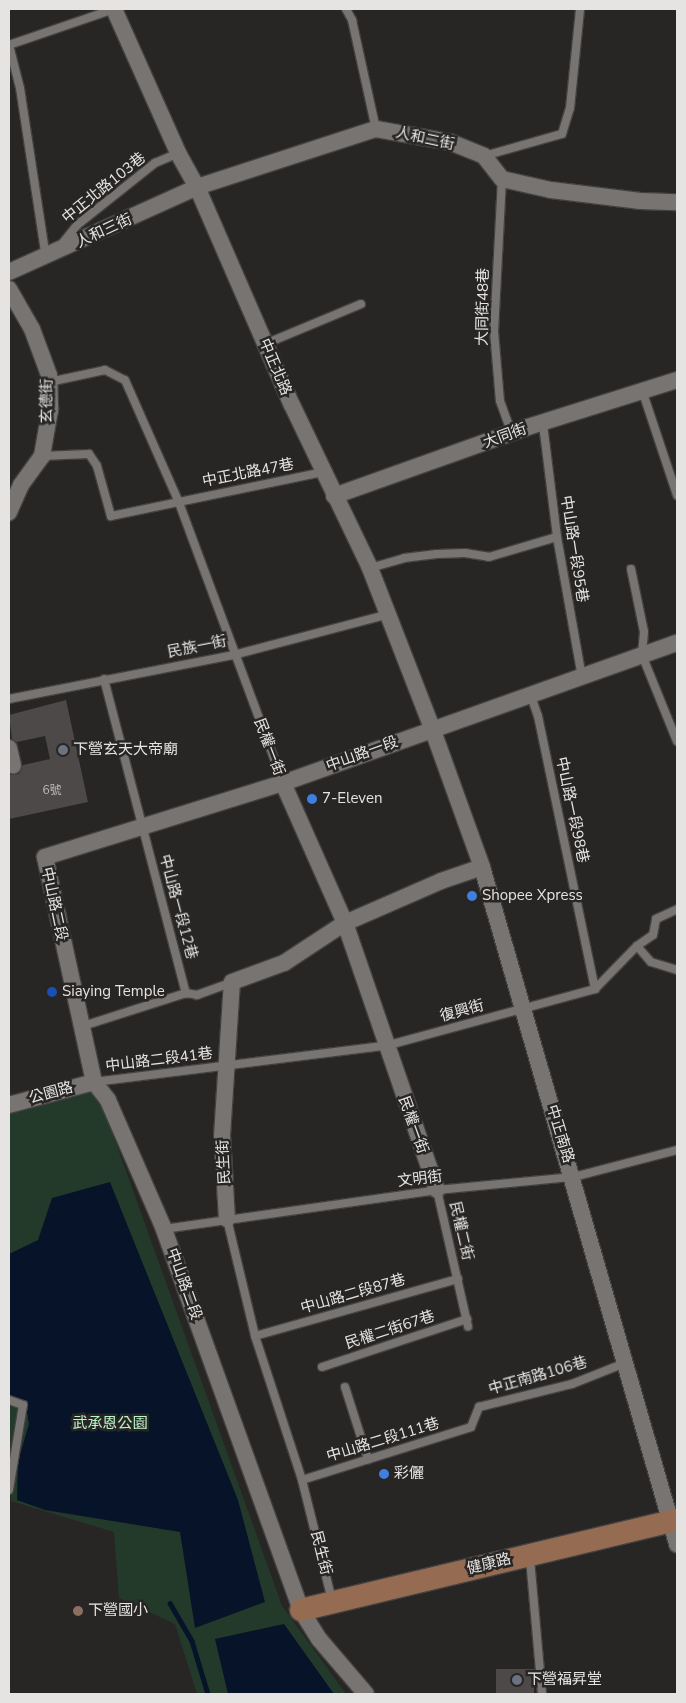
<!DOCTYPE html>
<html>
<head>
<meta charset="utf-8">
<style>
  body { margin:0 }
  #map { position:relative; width:686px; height:1703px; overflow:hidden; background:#282625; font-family:"Nunito Sans","Noto Sans TC",sans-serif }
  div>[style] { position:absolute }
  .green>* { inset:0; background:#233a2b }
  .water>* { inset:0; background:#061329 }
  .stream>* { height:4.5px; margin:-2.25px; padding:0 2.25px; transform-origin:2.25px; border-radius:2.25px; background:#061329 }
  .building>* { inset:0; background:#4c4948; transform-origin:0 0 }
  .roads { filter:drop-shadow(1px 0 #444241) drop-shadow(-1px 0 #444241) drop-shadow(0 1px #444241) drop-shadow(0 -1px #444241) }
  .lane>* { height:8px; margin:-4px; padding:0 4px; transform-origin:4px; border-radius:4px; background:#777472 }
  .street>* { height:16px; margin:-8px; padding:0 8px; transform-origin:8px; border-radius:8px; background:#777472 }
  .secondary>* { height:22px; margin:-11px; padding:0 11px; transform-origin:11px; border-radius:11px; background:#956c52 }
  .dots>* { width:14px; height:14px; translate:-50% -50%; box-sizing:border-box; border:2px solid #282625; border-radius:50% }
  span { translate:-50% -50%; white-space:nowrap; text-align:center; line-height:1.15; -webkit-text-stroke:5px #282625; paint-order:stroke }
  .number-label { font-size:12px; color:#bfbdbc }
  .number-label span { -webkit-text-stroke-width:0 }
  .street-label { font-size:15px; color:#e5e4e3 }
  .poi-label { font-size:15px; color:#e5e4e3 }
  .left { translate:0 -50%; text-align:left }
  .park-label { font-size:15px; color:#bcf4cd }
  .frame { position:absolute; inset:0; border:10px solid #e5e4e3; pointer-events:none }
</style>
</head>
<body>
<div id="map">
  <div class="green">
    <i style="clip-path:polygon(94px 1082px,282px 1606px,346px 1694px,197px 1694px,175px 1624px,119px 1598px,114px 1532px,11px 1501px,9px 1474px,9px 1105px)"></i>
  </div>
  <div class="water">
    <i style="clip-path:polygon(110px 1182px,238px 1500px,265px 1602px,195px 1628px,180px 1532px,45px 1510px,17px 1500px,18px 1461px,29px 1424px,25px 1401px,9px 1395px,9px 1254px,38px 1240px,52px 1198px)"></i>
    <i style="clip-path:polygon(284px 1624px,334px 1694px,228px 1694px,215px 1639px)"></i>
  </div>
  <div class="stream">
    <i style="left:170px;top:1603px;width:44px;rotate:59.9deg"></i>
    <i style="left:192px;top:1641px;width:55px;rotate:73.2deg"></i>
  </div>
  <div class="building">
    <i style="clip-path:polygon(66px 700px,88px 802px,9px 819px,9px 775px,19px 774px,23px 765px,50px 759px,45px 736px,17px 742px,12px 739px,9px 715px)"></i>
    <i style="left:496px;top:1669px;width:38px;height:25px"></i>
  </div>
  <div class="roads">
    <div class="lane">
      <i style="left:346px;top:9px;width:13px;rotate:61deg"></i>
      <i style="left:352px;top:20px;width:112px;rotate:77.6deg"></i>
      <i style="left:9px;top:45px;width:44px;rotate:75.7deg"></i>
      <i style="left:20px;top:88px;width:171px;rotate:81.3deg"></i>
      <i style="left:9px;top:45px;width:111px;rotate:-18.9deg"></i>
      <i style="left:484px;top:156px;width:81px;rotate:-15.8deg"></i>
      <i style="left:562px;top:134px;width:27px;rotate:-73deg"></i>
      <i style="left:570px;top:108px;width:100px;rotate:-84.2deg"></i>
      <i style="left:502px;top:179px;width:152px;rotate:93deg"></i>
      <i style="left:494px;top:331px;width:70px;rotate:85.1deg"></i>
      <i style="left:500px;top:401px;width:35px;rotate:70deg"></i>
      <i style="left:61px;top:245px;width:26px;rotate:-51deg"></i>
      <i style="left:77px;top:225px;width:100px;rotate:-38.5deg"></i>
      <i style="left:155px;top:163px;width:25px;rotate:-23deg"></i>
      <i style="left:265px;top:344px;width:104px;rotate:-22.6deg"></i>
      <i style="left:49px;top:382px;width:57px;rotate:-12.1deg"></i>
      <i style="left:105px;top:370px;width:22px;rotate:27deg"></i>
      <i style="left:125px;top:380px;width:131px;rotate:66.2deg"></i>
      <i style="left:178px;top:500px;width:302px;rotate:69.6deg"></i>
      <i style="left:642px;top:390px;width:111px;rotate:71.6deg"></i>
      <i style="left:543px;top:424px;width:114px;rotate:82.9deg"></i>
      <i style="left:557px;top:537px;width:142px;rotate:79.9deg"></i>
      <i style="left:42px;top:456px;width:47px;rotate:-2.4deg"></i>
      <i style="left:89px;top:454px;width:14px;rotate:56deg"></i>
      <i style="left:97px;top:466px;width:52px;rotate:74.4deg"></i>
      <i style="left:111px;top:516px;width:217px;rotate:-11.7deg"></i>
      <i style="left:370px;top:568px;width:35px;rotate:-16deg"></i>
      <i style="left:404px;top:558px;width:33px;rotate:-7deg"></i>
      <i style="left:437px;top:554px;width:28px;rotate:-2deg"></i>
      <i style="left:465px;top:553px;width:24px;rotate:9deg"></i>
      <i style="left:489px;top:557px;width:71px;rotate:-16.4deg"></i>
      <i style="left:631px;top:569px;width:64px;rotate:78.3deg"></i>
      <i style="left:644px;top:632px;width:23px;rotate:95deg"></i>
      <i style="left:642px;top:655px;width:93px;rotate:67.9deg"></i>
      <i style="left:104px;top:679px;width:325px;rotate:75.4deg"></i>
      <i style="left:531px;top:696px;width:21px;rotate:71deg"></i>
      <i style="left:538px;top:716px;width:279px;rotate:78.2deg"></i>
      <i style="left:9px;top:699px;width:228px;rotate:-11.1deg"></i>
      <i style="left:233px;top:655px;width:161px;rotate:-14.7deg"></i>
      <i style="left:637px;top:946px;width:19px;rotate:-35deg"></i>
      <i style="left:653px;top:935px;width:16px;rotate:-79deg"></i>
      <i style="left:656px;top:919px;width:23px;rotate:-25deg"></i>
      <i style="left:80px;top:1027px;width:111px;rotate:-17.8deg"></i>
      <i style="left:186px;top:993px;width:11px;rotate:10deg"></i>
      <i style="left:197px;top:995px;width:37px;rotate:-20deg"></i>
      <i style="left:94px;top:1082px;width:293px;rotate:-7.1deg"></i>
      <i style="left:385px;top:1046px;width:218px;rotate:-15.2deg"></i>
      <i style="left:595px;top:989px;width:60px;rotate:-45.7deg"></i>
      <i style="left:637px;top:946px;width:21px;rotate:49deg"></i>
      <i style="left:651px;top:962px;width:27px;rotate:17deg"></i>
      <i style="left:437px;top:1190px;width:140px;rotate:77.2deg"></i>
      <i style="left:227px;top:1219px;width:120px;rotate:76.5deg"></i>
      <i style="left:255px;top:1336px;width:151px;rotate:71.9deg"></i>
      <i style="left:302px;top:1480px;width:124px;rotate:76deg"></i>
      <i style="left:164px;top:1229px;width:276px;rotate:-8.1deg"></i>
      <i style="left:437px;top:1190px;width:137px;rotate:-5.5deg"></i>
      <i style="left:573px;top:1177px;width:107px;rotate:-14.6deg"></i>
      <i style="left:255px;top:1336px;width:211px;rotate:-15.7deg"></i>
      <i style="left:322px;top:1367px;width:153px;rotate:-18.3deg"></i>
      <i style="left:345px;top:1387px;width:76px;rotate:72.3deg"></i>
      <i style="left:9px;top:1400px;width:15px;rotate:20deg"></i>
      <i style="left:23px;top:1405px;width:86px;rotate:99.4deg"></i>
      <i style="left:302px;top:1480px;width:177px;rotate:-17.4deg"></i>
      <i style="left:471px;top:1427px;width:22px;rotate:-68deg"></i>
      <i style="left:479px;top:1407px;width:96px;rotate:-13.9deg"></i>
      <i style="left:572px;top:1384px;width:57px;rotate:-21.6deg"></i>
      <i style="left:530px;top:1559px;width:136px;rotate:84.9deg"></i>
    </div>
    <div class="street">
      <i style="left:114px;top:9px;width:158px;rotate:66deg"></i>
      <i style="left:178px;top:153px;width:39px;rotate:61deg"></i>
      <i style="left:197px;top:187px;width:238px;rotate:66.5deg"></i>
      <i style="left:292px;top:405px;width:181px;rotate:64.4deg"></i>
      <i style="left:370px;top:568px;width:172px;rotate:68.8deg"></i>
      <i style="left:432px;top:728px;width:148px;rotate:70.2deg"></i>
      <i style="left:482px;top:867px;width:705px;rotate:73.93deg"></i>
      <i style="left:9px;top:272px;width:206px;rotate:-24.3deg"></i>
      <i style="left:197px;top:187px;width:188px;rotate:-18deg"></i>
      <i style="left:376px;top:129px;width:75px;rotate:10deg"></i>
      <i style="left:450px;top:142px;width:37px;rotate:22deg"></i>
      <i style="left:484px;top:156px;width:29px;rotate:52deg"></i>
      <i style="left:502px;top:179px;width:50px;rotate:12.7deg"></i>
      <i style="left:551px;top:190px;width:90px;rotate:7deg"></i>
      <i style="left:640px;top:201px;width:37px;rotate:2deg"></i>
      <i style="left:9px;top:289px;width:46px;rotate:60.1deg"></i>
      <i style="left:32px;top:329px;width:49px;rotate:69.7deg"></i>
      <i style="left:49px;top:375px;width:35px;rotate:88deg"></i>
      <i style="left:50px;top:410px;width:47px;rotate:99.9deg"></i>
      <i style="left:42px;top:456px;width:36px;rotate:126deg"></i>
      <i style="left:21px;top:485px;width:30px;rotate:114deg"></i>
      <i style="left:334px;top:496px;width:206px;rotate:-19.6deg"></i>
      <i style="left:528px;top:427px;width:156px;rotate:-17.5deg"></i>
      <i style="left:9px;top:748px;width:18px;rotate:77deg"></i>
      <i style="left:283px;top:783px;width:153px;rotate:66.1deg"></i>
      <i style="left:345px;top:923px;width:282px;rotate:71deg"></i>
      <i style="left:9px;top:1105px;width:88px;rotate:-15.1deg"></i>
      <i style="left:227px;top:1219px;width:83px;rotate:-93.4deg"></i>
      <i style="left:222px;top:1136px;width:154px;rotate:-86.3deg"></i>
      <i style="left:232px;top:982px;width:55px;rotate:-20.1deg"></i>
      <i style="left:284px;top:963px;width:73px;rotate:-33.3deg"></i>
      <i style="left:345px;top:923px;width:105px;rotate:-23.6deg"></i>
      <i style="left:441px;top:881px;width:43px;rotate:-18.9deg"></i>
      <i style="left:366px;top:1694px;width:72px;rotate:-130.5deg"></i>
      <i style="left:319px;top:1639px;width:34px;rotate:-122deg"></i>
      <i style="left:301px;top:1610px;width:405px;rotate:-109.8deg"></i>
      <i style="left:164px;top:1229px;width:141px;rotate:-113.5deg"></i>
      <i style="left:108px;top:1100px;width:23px;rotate:-128deg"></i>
      <i style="left:94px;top:1082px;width:230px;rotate:-102.3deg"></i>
      <i style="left:45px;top:857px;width:249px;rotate:-17.3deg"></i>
      <i style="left:283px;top:783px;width:418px;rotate:-19.6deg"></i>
    </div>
    <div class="secondary">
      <i style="left:301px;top:1610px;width:387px;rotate:-13.5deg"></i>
    </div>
  </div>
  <div class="dots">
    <i style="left:63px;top:750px;background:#6b7280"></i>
    <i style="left:312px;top:799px;background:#3f7fe0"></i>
    <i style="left:472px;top:896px;background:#3f7fe0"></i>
    <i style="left:52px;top:992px;background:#1a4fb4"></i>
    <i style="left:384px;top:1474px;background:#3f7fe0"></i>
    <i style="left:78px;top:1611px;background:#8d6e63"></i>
    <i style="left:517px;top:1680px;background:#6b7280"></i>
  </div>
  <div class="number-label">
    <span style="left:52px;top:791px">6號</span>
  </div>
  <div class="street-label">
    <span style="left:425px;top:139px;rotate:12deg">人和二街</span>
    <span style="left:104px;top:188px;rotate:-39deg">中正北路103巷</span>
    <span style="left:104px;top:231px;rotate:-25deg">人和三街</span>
    <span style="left:483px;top:307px;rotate:-89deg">大同街48巷</span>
    <span style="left:275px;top:367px;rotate:67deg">中正北路</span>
    <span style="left:47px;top:401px;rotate:-89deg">玄德街</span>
    <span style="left:505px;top:436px;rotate:-20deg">大同街</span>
    <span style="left:248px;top:473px;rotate:-11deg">中正北路47巷</span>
    <span style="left:574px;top:549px;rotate:81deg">中山路一段95巷</span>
    <span style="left:197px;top:647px;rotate:-11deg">民族一街</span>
    <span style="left:269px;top:747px;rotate:69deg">民權一街</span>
    <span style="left:362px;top:754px;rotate:-20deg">中山路一段</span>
    <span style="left:572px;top:810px;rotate:78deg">中山路一段98巷</span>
    <span style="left:54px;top:904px;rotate:78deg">中山路二段</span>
    <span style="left:178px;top:907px;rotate:75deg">中山路一段12巷</span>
    <span style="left:462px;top:1011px;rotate:-15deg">復興街</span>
    <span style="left:159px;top:1060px;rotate:-7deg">中山路二段41巷</span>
    <span style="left:51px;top:1093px;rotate:-15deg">公園路</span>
    <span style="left:413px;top:1125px;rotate:70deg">民權一街</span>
    <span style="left:560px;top:1134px;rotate:73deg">中正南路</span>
    <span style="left:224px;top:1162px;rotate:-93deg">民生街</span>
    <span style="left:420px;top:1179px;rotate:-7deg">文明街</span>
    <span style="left:461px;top:1231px;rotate:77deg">民權二街</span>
    <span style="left:184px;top:1284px;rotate:70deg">中山路二段</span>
    <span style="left:353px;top:1294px;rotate:-16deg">中山路二段87巷</span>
    <span style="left:390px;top:1330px;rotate:-18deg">民權二街67巷</span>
    <span style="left:538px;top:1376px;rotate:-16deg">中正南路106巷</span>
    <span style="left:383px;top:1440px;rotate:-17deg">中山路二段111巷</span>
    <span style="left:321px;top:1553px;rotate:76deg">民生街</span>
    <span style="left:489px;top:1564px;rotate:-14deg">健康路</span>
  </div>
  <div class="poi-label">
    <span class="left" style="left:73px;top:750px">下營玄天大帝廟</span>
    <span class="left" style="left:322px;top:799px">7-Eleven</span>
    <span class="left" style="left:482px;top:896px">Shopee Xpress</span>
    <span class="left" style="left:62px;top:992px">Siaying Temple</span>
    <span class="left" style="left:394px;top:1474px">彩儷</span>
    <span class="left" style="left:88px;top:1611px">下營國小</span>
    <span class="left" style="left:527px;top:1680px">下營福昇堂</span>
  </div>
  <div class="park-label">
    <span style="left:110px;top:1424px">武承恩公園</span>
  </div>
  <div class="frame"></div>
</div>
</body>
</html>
